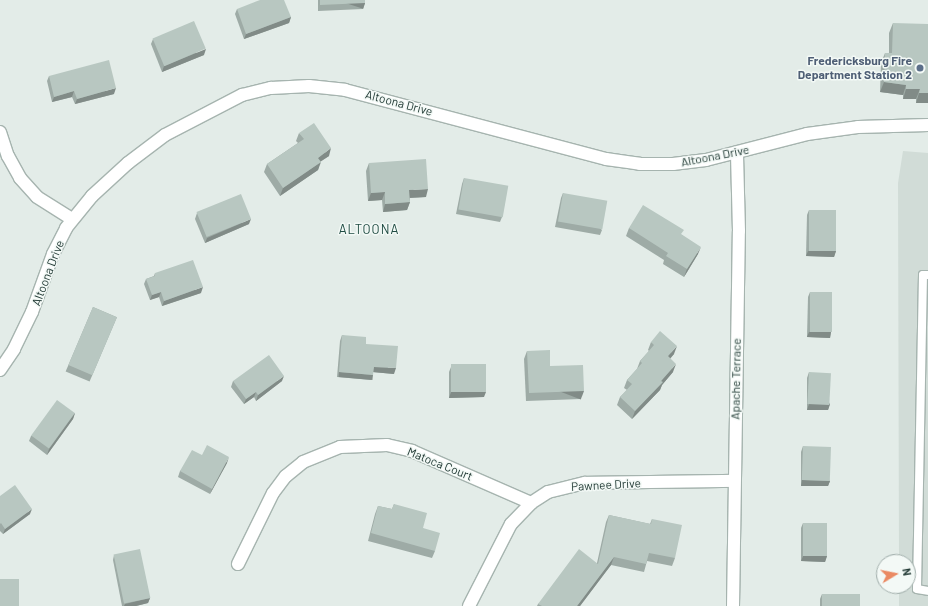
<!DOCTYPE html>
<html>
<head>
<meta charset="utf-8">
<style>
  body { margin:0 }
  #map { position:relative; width:928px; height:606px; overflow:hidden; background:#e3ece8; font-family:Barlow,sans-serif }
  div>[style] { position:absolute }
  .built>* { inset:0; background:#d1dcd7 }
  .roads { filter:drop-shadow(1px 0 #a6b4af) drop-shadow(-1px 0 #a6b4af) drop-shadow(0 1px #a6b4af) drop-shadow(0 -1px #a6b4af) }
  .service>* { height:8px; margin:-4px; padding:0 4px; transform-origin:4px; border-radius:4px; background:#fff }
  .minor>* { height:12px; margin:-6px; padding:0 6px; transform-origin:6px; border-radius:6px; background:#fff }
  .wall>* { inset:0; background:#9eaba6; transform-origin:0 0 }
  .shaded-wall>* { inset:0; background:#818b87; transform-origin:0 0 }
  .building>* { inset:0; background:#b8c7c1; transform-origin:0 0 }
  .dots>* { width:11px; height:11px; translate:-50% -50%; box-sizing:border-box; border:2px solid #f3f9f6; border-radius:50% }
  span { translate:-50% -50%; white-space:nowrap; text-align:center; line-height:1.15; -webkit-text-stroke:3px #f3f9f6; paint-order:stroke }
  .service-label { font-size:12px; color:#4e5e75; font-weight:700 }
  .right { translate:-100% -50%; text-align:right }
  .street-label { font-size:12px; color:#243c37 }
  .neighbourhood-label { font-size:13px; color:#214d44; letter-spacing:1px }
  .north { position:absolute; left:876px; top:554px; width:40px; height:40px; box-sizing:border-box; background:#f3f9f6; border:1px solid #a0adaa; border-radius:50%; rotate:80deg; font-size:11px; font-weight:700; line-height:16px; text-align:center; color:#243c37 }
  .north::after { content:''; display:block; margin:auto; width:14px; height:18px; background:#ea8a63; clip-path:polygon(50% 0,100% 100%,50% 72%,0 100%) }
</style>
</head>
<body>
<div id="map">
  <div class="built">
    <i style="clip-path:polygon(903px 151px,928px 153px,928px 606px,899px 606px,899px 586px,908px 586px,908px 562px,899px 562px,898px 183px)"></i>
  </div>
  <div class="roads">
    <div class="service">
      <i style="left:928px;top:275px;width:5px;rotate:180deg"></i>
      <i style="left:923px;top:275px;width:314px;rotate:91.1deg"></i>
      <i style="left:917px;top:589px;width:11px;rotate:10deg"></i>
    </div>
    <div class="minor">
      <i style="left:0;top:132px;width:25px;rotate:72deg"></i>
      <i style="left:8px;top:156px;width:25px;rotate:61deg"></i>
      <i style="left:20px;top:178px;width:25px;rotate:48deg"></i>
      <i style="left:37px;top:197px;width:41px;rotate:32.2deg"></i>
      <i style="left:0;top:370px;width:25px;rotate:-56deg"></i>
      <i style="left:14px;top:349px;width:41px;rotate:-64.1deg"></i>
      <i style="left:32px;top:312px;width:62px;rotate:-70.1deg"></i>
      <i style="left:53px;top:254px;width:29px;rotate:-63deg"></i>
      <i style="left:66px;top:228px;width:41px;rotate:-50.9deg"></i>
      <i style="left:92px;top:196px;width:49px;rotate:-42.5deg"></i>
      <i style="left:128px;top:163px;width:46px;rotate:-37.1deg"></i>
      <i style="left:165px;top:135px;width:87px;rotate:-27.5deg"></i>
      <i style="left:242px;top:95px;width:30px;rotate:-14deg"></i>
      <i style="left:271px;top:88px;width:38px;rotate:-3deg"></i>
      <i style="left:309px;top:86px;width:36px;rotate:6deg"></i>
      <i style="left:345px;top:90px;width:270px;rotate:14.8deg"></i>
      <i style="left:606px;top:159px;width:34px;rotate:8deg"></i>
      <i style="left:640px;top:164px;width:33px"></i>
      <i style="left:673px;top:164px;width:33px;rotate:-7deg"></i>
      <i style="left:706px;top:160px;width:104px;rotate:-14.4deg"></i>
      <i style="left:807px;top:134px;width:51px;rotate:-7.8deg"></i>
      <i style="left:858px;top:127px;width:70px;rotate:-1.6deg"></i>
      <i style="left:238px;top:564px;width:79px;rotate:-63.8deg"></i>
      <i style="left:273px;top:493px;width:21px;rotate:-53deg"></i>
      <i style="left:286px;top:476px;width:22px;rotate:-39deg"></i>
      <i style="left:303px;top:462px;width:40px;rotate:-22deg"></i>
      <i style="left:340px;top:447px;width:47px;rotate:-2.4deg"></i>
      <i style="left:387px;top:445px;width:26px;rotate:13deg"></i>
      <i style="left:412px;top:451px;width:130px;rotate:23.6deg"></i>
      <i style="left:469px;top:606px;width:92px;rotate:-62.9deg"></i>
      <i style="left:511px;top:524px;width:29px;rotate:-46deg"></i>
      <i style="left:531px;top:503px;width:20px;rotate:-33deg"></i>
      <i style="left:548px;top:492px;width:38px;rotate:-14deg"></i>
      <i style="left:585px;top:483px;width:149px;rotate:-0.8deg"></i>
      <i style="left:733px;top:606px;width:375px;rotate:-89.1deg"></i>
      <i style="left:739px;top:231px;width:78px;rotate:-91.5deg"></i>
    </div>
  </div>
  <div class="wall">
    <i style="clip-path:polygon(318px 0,365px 0,365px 3px,363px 9px,318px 11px)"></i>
    <i style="clip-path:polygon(237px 9px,291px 17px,289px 23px,244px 39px,235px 14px)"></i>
    <i style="clip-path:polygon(893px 23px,928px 103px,916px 103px,916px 99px,903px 99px,903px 95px,880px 92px,881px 63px,885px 53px,889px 53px,889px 33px)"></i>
    <i style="clip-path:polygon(153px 39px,204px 55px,162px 72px,151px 44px)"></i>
    <i style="clip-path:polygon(49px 76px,114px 94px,75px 104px,72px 97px,52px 102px,47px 81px)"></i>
    <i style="clip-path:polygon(299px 133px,329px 156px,320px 162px,318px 170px,280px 196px,264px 172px,267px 164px,298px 143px,296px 141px)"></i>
    <i style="clip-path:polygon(369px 163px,426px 197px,410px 198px,410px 202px,407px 210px,383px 212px,382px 200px,368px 201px,366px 171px)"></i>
    <i style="clip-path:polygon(464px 178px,502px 217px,500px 222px,456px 214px,462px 184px)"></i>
    <i style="clip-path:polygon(563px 193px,602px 230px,600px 235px,555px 227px,561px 198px)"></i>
    <i style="clip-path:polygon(809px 210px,836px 251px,834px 257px,806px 256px,807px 215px)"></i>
    <i style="clip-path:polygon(197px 213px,249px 224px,205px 243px,195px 219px)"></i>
    <i style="clip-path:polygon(629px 228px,682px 235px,698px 254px,684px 277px,663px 264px,664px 260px,626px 236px)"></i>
    <i style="clip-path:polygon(155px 273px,201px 293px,162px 306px,159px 297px,150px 300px,144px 284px,146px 279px,154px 276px)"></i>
    <i style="clip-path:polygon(810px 292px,831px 332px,830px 338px,807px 337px,808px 297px)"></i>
    <i style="left:93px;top:307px;width:26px;height:70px;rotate:23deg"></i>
    <i style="clip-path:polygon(342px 335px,366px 344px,394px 374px,373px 372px,373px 375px,371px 380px,337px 377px,340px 341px)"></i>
    <i style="clip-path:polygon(651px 342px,674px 354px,670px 359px,673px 372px,662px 385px,660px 390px,632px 419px,617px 405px,620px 397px,627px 390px,624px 388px,627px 380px,637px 369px,640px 361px,649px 351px,648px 350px)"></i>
    <i style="clip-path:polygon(527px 351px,550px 366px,581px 399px,526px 401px,524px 359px)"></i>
    <i style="clip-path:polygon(451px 367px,484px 397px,449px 398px,449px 372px)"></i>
    <i style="clip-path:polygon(809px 372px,830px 404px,828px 410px,807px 410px,807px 378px)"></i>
    <i style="clip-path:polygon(233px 381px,282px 381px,256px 401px,254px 397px,244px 404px,231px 387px)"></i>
    <i style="clip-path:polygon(75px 413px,73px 419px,47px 455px,29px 441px,31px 436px)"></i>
    <i style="clip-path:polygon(803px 446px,830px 481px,828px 486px,801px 486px,801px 452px)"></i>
    <i style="clip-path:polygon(202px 455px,227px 463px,210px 494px,178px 477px,180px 471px)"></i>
    <i style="clip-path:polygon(0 496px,30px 514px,3px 534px,0 531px)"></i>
    <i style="clip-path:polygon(394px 504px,423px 528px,435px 551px,432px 558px,368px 541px,375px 514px,378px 506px,392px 509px)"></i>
    <i style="clip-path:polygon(609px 515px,650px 524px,652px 519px,675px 558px,672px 566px,647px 561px,644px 572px,611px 565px,580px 606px,537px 606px,538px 604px,597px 563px,606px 522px)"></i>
    <i style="clip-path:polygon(803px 523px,827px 556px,825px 562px,801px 561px,801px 528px)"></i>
    <i style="clip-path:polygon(114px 555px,150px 598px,148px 603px,136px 606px,122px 606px,113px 560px)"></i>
    <i style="clip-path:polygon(822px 594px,859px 606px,820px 606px,820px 599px)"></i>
  </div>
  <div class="shaded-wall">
    <i style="left:365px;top:3px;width:6px;height:45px;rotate:108deg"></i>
    <i style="clip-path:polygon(291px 17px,289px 23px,244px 39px,246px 34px)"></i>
    <i style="clip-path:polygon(206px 49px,204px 55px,162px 72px,164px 66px)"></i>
    <i style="clip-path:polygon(884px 82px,906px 85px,903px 95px,880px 92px)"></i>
    <i style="clip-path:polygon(116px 88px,114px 94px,75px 104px,77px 99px)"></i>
    <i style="clip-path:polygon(906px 89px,920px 89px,916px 99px,903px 99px)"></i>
    <i style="clip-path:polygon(74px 91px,72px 97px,52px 102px,54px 97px)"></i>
    <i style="clip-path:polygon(919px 93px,928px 93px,928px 103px,916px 103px)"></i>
    <i style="clip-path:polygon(331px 148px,329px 156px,315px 165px,318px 158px)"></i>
    <i style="clip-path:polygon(321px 162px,318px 170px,280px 196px,283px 188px)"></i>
    <i style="clip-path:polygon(428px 189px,426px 197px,407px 198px,409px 190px)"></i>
    <i style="clip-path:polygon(385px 192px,382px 200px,368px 201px,371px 193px)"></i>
    <i style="clip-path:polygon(410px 202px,407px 210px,383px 212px,385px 204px)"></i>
    <i style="clip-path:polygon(251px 219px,249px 224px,205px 243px,207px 238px)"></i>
    <i style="clip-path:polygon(701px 247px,698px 254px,684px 277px,687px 269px)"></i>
    <i style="clip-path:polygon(808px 251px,836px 251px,834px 257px,806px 256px)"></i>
    <i style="clip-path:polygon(203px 287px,201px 293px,162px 306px,164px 301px)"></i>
    <i style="clip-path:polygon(161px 292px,159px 297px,150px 300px,152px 295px)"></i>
    <i style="clip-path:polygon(809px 332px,831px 332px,830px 338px,807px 337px)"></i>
    <i style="clip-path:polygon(677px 346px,674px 354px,665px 364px,668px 356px)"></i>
    <i style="clip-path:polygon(676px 364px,673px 372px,662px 385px,660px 390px,632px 419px,635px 411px)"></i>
    <i style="clip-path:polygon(374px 367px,396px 368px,394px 374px,372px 372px)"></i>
    <i style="left:339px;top:372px;width:34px;height:5px;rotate:5deg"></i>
    <i style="clip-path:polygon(284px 376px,282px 381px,256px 401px,258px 395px)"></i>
    <i style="left:584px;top:391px;width:9px;height:55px;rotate:111deg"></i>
    <i style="clip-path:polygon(256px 392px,254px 397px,244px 404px,246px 399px)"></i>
    <i style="clip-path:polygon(451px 392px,486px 392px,484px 397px,449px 398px)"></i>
    <i style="clip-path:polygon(809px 404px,830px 404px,828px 410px,807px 410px)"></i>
    <i style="clip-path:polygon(75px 413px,73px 419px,47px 455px,49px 449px)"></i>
    <i style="clip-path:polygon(229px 457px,227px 463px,210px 494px,212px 489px)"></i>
    <i style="clip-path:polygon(802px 480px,830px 481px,828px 486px,801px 486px)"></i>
    <i style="clip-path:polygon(32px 509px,30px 514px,3px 534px,5px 529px)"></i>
    <i style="clip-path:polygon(803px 556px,827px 556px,825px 562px,801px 561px)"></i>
    <i style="clip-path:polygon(614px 557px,611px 565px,580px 606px,577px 606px)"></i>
    <i style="clip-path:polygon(150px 598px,148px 603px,136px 606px,124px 606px,125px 604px)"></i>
  </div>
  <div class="building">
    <i style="clip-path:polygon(260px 0,284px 0,291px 17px,246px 34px,237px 9px)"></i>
    <i style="clip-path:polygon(320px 0,365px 0,365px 3px,320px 5px)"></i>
    <i style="left:194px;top:21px;width:30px;height:45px;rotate:67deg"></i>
    <i style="clip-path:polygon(893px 23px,928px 24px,928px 93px,919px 93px,920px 89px,906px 89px,906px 85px,884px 82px,885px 53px,892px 53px)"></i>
    <i style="clip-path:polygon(109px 60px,116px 88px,77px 99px,74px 91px,54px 97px,49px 76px)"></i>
    <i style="clip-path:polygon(314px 123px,331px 148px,318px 158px,321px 162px,283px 188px,267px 164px,304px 139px,299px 133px)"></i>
    <i style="clip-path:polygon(426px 159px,428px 189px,409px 190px,410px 202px,385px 204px,385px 192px,371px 193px,369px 163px)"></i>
    <i style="left:464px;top:178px;width:45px;height:32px;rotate:10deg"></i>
    <i style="left:563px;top:193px;width:45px;height:29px;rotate:10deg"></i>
    <i style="left:241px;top:194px;width:27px;height:48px;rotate:68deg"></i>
    <i style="clip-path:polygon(643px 205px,684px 230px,681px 234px,701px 247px,687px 269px,666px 256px,668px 253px,629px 228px)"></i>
    <i style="left:809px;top:210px;width:27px;height:41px"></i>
    <i style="clip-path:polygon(193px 260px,203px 287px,164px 301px,161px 292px,152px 295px,146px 279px,155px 276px,155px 273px)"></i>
    <i style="left:810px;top:292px;width:22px;height:40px"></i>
    <i style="left:93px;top:307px;width:26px;height:63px;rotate:23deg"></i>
    <i style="clip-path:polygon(660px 331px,677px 346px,668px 356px,676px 364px,661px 381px,663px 382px,635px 411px,620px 397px,632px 384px,627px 380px,642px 363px,640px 361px,654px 345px,651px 342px)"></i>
    <i style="clip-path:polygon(342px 335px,366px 337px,366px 344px,398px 346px,396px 368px,374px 367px,373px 375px,339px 372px)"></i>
    <i style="clip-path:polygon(550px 350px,550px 366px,583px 365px,584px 391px,529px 393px,527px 351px)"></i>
    <i style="clip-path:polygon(269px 355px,284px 376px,258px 395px,256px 392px,246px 399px,233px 381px)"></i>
    <i style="left:486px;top:364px;width:28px;height:35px;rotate:90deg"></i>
    <i style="left:809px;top:372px;width:22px;height:32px;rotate:3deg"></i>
    <i style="left:57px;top:400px;width:22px;height:44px;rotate:36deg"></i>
    <i style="clip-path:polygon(207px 445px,229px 457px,212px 489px,180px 471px,192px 450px,202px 455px)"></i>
    <i style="left:803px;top:446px;width:28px;height:34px;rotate:2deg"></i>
    <i style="clip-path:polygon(15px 485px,32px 509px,5px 529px,1px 523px,0 524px,0 496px)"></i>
    <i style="clip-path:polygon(394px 504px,427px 513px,423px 528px,440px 533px,435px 551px,371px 533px,378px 506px,392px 509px)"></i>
    <i style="clip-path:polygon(609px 515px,651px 524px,652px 519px,682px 525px,675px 558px,649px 553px,646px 564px,614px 557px,577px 606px,542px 606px,538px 604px,579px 549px,598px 564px)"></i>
    <i style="left:803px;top:523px;width:24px;height:33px"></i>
    <i style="left:140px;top:549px;width:50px;height:27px;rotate:78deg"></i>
    <i style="left:0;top:579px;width:19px;height:27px"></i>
    <i style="left:822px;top:594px;width:38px;height:12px"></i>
  </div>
  <div class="dots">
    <i style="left:920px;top:68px;background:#5c6f8a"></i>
  </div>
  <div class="service-label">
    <span class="right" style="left:912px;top:68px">Fredericksburg Fire<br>Department Station 2</span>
  </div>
  <div class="street-label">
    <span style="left:399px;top:103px;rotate:15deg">Altoona Drive</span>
    <span style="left:715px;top:156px;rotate:-11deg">Altoona Drive</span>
    <span style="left:48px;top:273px;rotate:-69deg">Altoona Drive</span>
    <span style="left:736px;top:379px;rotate:-89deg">Apache Terrace</span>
    <span style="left:440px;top:464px;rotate:22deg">Matoca Court</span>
    <span style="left:606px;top:485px;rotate:-3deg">Pawnee Drive</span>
  </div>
  <div class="neighbourhood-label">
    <span style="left:369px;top:229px">ALTOONA</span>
  </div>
  <div class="north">N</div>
</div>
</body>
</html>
